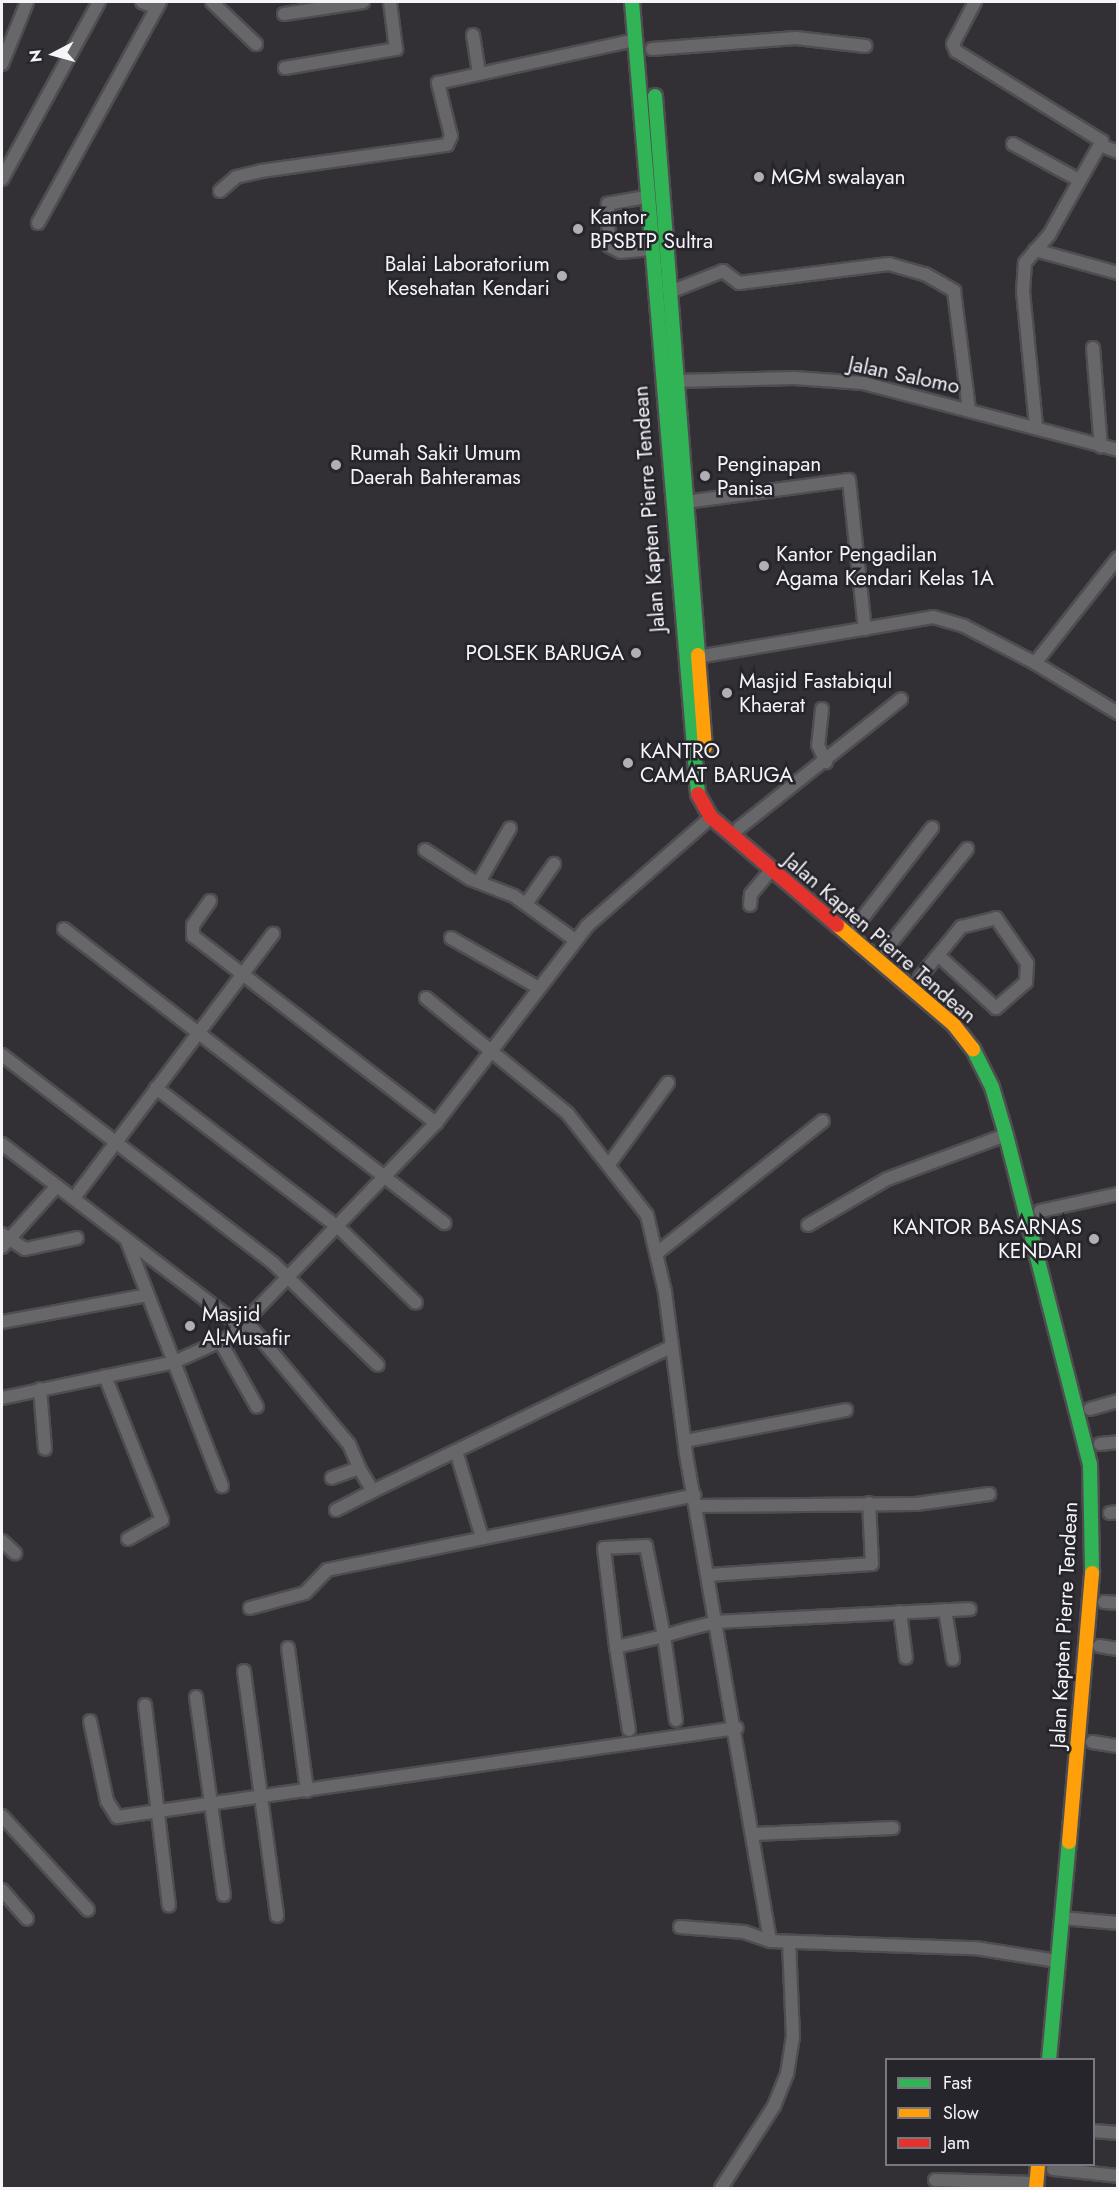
<!DOCTYPE html>
<html>
<head>
<meta charset="utf-8">
<style>
  body { margin:0 }
  #map { position:relative; width:1119px; height:2190px; overflow:hidden; background:#323035; font-family:Jost,sans-serif }
  div>[style] { position:absolute }
  .roads { filter:drop-shadow(2px 0 #4f4d51) drop-shadow(-2px 0 #4f4d51) drop-shadow(0 2px #4f4d51) drop-shadow(0 -2px #4f4d51) }
  .street>* { height:12px; margin:-6px; padding:0 6px; transform-origin:6px; border-radius:6px; background:#676669 }
  .fast>* { height:14px; margin:-7px; padding:0 7px; transform-origin:7px; border-radius:7px; background:#30b455 }
  .slow>* { height:14px; margin:-7px; padding:0 7px; transform-origin:7px; border-radius:7px; background:#ff9f0a }
  .jam>* { height:14px; margin:-7px; padding:0 7px; transform-origin:7px; border-radius:7px; background:#e5322d }
  .dots>* { width:16px; height:16px; translate:-50% -50%; box-sizing:border-box; border:3px solid #27252c; border-radius:50% }
  span { translate:-50% -50%; white-space:nowrap; text-align:center; line-height:1.15; -webkit-text-stroke:5px #27252c; paint-order:stroke }
  .poi-label { font-size:21px; color:#f5f4f9 }
  .left { translate:0 -50%; text-align:left }
  .right { translate:-100% -50%; text-align:right }
  .street-label { font-size:21px; color:#f5f4f9 }
  .frame { position:absolute; inset:0; border:3px solid #f5f4f9; pointer-events:none }
  .legend { position:absolute; left:885px; top:2058px; width:210px; height:108px; box-sizing:border-box; background:#27252c; border:2px solid #79787e; margin:0; padding:8px 10px; list-style:none; font-size:18px; color:#f5f4f9 }
  .legend li { display:flex; align-items:center; gap:12px; height:30px }
  .legend b { width:30px; border:2px solid #79787e }
  .north { position:absolute; left:24px; top:24px; width:60px; height:60px; -webkit-text-stroke:4px #27252c; paint-order:stroke; rotate:264deg; font-size:16px; font-weight:700; line-height:24px; text-align:center; color:#f5f4f9 }
  .north::after { content:''; display:block; margin:auto; width:21px; height:27px; background:#f5f4f9; clip-path:polygon(50% 0,100% 100%,50% 72%,0 100%) }
</style>
</head>
<body>
<div id="map">
  <div class="roads">
    <div class="street">
      <i style="left:142px;top:2px;width:15px;rotate:23deg"></i>
      <i style="left:212px;top:2px;width:61px;rotate:43.7deg"></i>
      <i style="left:975px;top:2px;width:47px;rotate:117.6deg"></i>
      <i style="left:953px;top:44px;width:8px;rotate:67deg"></i>
      <i style="left:956px;top:51px;width:172px;rotate:31.7deg"></i>
      <i style="left:1102px;top:141px;width:108px;rotate:119.4deg"></i>
      <i style="left:1049px;top:235px;width:37px;rotate:131deg"></i>
      <i style="left:1025px;top:263px;width:28px;rotate:94deg"></i>
      <i style="left:1023px;top:291px;width:137px;rotate:84.5deg"></i>
      <i style="left:284px;top:14px;width:80px;rotate:-8.6deg"></i>
      <i style="left:473px;top:35px;width:37px;rotate:81deg"></i>
      <i style="left:652px;top:49px;width:144px;rotate:-4.4deg"></i>
      <i style="left:796px;top:38px;width:70px;rotate:6.5deg"></i>
      <i style="left:2px;top:64px;width:67px;rotate:-68deg"></i>
      <i style="left:285px;top:68px;width:113px;rotate:-9.7deg"></i>
      <i style="left:396px;top:49px;width:47px;rotate:-97.3deg"></i>
      <i style="left:1013px;top:144px;width:73px;rotate:28.7deg"></i>
      <i style="left:1100px;top:145px;width:19px;rotate:21deg"></i>
      <i style="left:2px;top:179px;width:202px;rotate:-61.3deg"></i>
      <i style="left:220px;top:191px;width:21px;rotate:-41deg"></i>
      <i style="left:236px;top:177px;width:26px;rotate:-13deg"></i>
      <i style="left:261px;top:171px;width:188px;rotate:-8deg"></i>
      <i style="left:447px;top:145px;width:10px;rotate:-66deg"></i>
      <i style="left:451px;top:136px;width:55px;rotate:-103.8deg"></i>
      <i style="left:438px;top:83px;width:203px;rotate:-12.3deg"></i>
      <i style="left:646px;top:197px;width:39px;rotate:170deg"></i>
      <i style="left:608px;top:204px;width:42px;rotate:88.6deg"></i>
      <i style="left:609px;top:246px;width:13px;rotate:27deg"></i>
      <i style="left:621px;top:252px;width:29px;rotate:-6deg"></i>
      <i style="left:38px;top:223px;width:252px;rotate:-61.1deg"></i>
      <i style="left:1035px;top:250px;width:86px;rotate:15.5deg"></i>
      <i style="left:670px;top:292px;width:57px;rotate:-21.6deg"></i>
      <i style="left:723px;top:271px;width:20px;rotate:37deg"></i>
      <i style="left:739px;top:283px;width:151px;rotate:-7.2deg"></i>
      <i style="left:889px;top:264px;width:37px;rotate:16deg"></i>
      <i style="left:925px;top:274px;width:34px;rotate:30deg"></i>
      <i style="left:954px;top:291px;width:119px;rotate:82.8deg"></i>
      <i style="left:1093px;top:348px;width:99px;rotate:85.4deg"></i>
      <i style="left:676px;top:381px;width:118px;rotate:-1.5deg"></i>
      <i style="left:794px;top:378px;width:69px;rotate:4.1deg"></i>
      <i style="left:863px;top:383px;width:264px;rotate:14.7deg"></i>
      <i style="left:686px;top:502px;width:164px;rotate:-7.7deg"></i>
      <i style="left:849px;top:480px;width:150px;rotate:83.9deg"></i>
      <i style="left:697px;top:657px;width:239px;rotate:-9.6deg"></i>
      <i style="left:933px;top:617px;width:32px;rotate:16deg"></i>
      <i style="left:964px;top:626px;width:80px;rotate:27.5deg"></i>
      <i style="left:1035px;top:663px;width:134px;rotate:-51.7deg"></i>
      <i style="left:1035px;top:663px;width:97px;rotate:31.1deg"></i>
      <i style="left:822px;top:709px;width:36px;rotate:96deg"></i>
      <i style="left:818px;top:745px;width:19px;rotate:65deg"></i>
      <i style="left:739px;top:828px;width:207px;rotate:-38.5deg"></i>
      <i style="left:425px;top:850px;width:54px;rotate:32.8deg"></i>
      <i style="left:470px;top:879px;width:47px;rotate:21.1deg"></i>
      <i style="left:514px;top:896px;width:75px;rotate:35.8deg"></i>
      <i style="left:479px;top:882px;width:62px;rotate:-60.1deg"></i>
      <i style="left:210px;top:901px;width:29px;rotate:125deg"></i>
      <i style="left:193px;top:925px;width:11px;rotate:90deg"></i>
      <i style="left:193px;top:936px;width:307px;rotate:37.6deg"></i>
      <i style="left:526px;top:904px;width:49px;rotate:-55deg"></i>
      <i style="left:750px;top:905px;width:11px;rotate:-85deg"></i>
      <i style="left:751px;top:894px;width:31px;rotate:-50deg"></i>
      <i style="left:857px;top:925px;width:123px;rotate:-52.3deg"></i>
      <i style="left:64px;top:929px;width:481px;rotate:37.7deg"></i>
      <i style="left:451px;top:938px;width:101px;rotate:29.6deg"></i>
      <i style="left:886px;top:949px;width:129px;rotate:-51deg"></i>
      <i style="left:920px;top:977px;width:65px;rotate:-50.6deg"></i>
      <i style="left:961px;top:927px;width:36px;rotate:-14deg"></i>
      <i style="left:996px;top:918px;width:55px;rotate:55.4deg"></i>
      <i style="left:1027px;top:963px;width:19px;rotate:93deg"></i>
      <i style="left:1026px;top:982px;width:40px;rotate:139deg"></i>
      <i style="left:996px;top:1008px;width:77px;rotate:-137.6deg"></i>
      <i style="left:426px;top:998px;width:183px;rotate:39.2deg"></i>
      <i style="left:568px;top:1114px;width:128px;rotate:52deg"></i>
      <i style="left:647px;top:1215px;width:79px;rotate:76.8deg"></i>
      <i style="left:665px;top:1292px;width:163px;rotate:82.6deg"></i>
      <i style="left:686px;top:1454px;width:494px;rotate:80.2deg"></i>
      <i style="left:2px;top:1055px;width:342px;rotate:37.5deg"></i>
      <i style="left:273px;top:1263px;width:146px;rotate:44.2deg"></i>
      <i style="left:156px;top:1088px;width:230px;rotate:37.4deg"></i>
      <i style="left:339px;top:1228px;width:107px;rotate:44.2deg"></i>
      <i style="left:2px;top:1144px;width:301px;rotate:37.4deg"></i>
      <i style="left:610px;top:1163px;width:99px;rotate:-54.1deg"></i>
      <i style="left:74px;top:1198px;width:331px;rotate:-53deg"></i>
      <i style="left:1040px;top:1211px;width:80px;rotate:-12.3deg"></i>
      <i style="left:808px;top:1225px;width:91px;rotate:-30.2deg"></i>
      <i style="left:887px;top:1179px;width:127px;rotate:-20.3deg"></i>
      <i style="left:2px;top:1234px;width:27px;rotate:33deg"></i>
      <i style="left:25px;top:1249px;width:53px;rotate:-11.9deg"></i>
      <i style="left:127px;top:1241px;width:263px;rotate:68.8deg"></i>
      <i style="left:2px;top:1247px;width:82px;rotate:-48deg"></i>
      <i style="left:657px;top:1253px;width:212px;rotate:-38.5deg"></i>
      <i style="left:246px;top:1321px;width:160px;rotate:50.1deg"></i>
      <i style="left:349px;top:1444px;width:26px;rotate:67deg"></i>
      <i style="left:359px;top:1468px;width:29px;rotate:160deg"></i>
      <i style="left:2px;top:1322px;width:147px;rotate:-10.5deg"></i>
      <i style="left:221px;top:1343px;width:73px;rotate:60.6deg"></i>
      <i style="left:105px;top:1376px;width:155px;rotate:68.4deg"></i>
      <i style="left:162px;top:1520px;width:39px;rotate:151deg"></i>
      <i style="left:40px;top:1389px;width:60px;rotate:85.2deg"></i>
      <i style="left:2px;top:1398px;width:176px;rotate:-11.8deg"></i>
      <i style="left:174px;top:1362px;width:61px;rotate:-24.1deg"></i>
      <i style="left:230px;top:1337px;width:297px;rotate:-46.1deg"></i>
      <i style="left:436px;top:1123px;width:248px;rotate:-52.5deg"></i>
      <i style="left:587px;top:926px;width:165px;rotate:-41.3deg"></i>
      <i style="left:1090px;top:1409px;width:29px;rotate:-16deg"></i>
      <i style="left:685px;top:1441px;width:164px;rotate:-10.9deg"></i>
      <i style="left:1100px;top:1444px;width:18px;rotate:-6deg"></i>
      <i style="left:456px;top:1451px;width:90px;rotate:73.2deg"></i>
      <i style="left:359px;top:1468px;width:27px;rotate:59deg"></i>
      <i style="left:373px;top:1491px;width:331px;rotate:-25.8deg"></i>
      <i style="left:696px;top:1506px;width:220px;rotate:-0.5deg"></i>
      <i style="left:916px;top:1504px;width:74px;rotate:-7.8deg"></i>
      <i style="left:336px;top:1510px;width:42px;rotate:-27.2deg"></i>
      <i style="left:1110px;top:1513px;width:8px;rotate:-7deg"></i>
      <i style="left:2px;top:1541px;width:18px;rotate:43deg"></i>
      <i style="left:709px;top:1575px;width:163px;rotate:-3.9deg"></i>
      <i style="left:872px;top:1564px;width:61px;rotate:-92.8deg"></i>
      <i style="left:1104px;top:1602px;width:14px;rotate:4deg"></i>
      <i style="left:250px;top:1608px;width:57px;rotate:-15.3deg"></i>
      <i style="left:305px;top:1593px;width:32px;rotate:-46deg"></i>
      <i style="left:327px;top:1570px;width:375px;rotate:-11.5deg"></i>
      <i style="left:945px;top:1610px;width:50px;rotate:80.7deg"></i>
      <i style="left:900px;top:1612px;width:46px;rotate:82.6deg"></i>
      <i style="left:1099px;top:1646px;width:19px;rotate:9deg"></i>
      <i style="left:616px;top:1647px;width:84px;rotate:81.1deg"></i>
      <i style="left:288px;top:1648px;width:144px;rotate:82.4deg"></i>
      <i style="left:244px;top:1671px;width:247px;rotate:82.3deg"></i>
      <i style="left:196px;top:1697px;width:200px;rotate:82deg"></i>
      <i style="left:145px;top:1705px;width:202px;rotate:83.2deg"></i>
      <i style="left:676px;top:1720px;width:85px;rotate:-98.1deg"></i>
      <i style="left:664px;top:1636px;width:92px;rotate:-101.3deg"></i>
      <i style="left:646px;top:1546px;width:42px;rotate:177.3deg"></i>
      <i style="left:604px;top:1548px;width:100px;rotate:83.1deg"></i>
      <i style="left:616px;top:1647px;width:49px;rotate:-12.9deg"></i>
      <i style="left:664px;top:1636px;width:29px;rotate:-16deg"></i>
      <i style="left:692px;top:1628px;width:25px;rotate:-14deg"></i>
      <i style="left:716px;top:1622px;width:254px;rotate:-2.9deg"></i>
      <i style="left:90px;top:1721px;width:82px;rotate:78deg"></i>
      <i style="left:107px;top:1801px;width:19px;rotate:58deg"></i>
      <i style="left:117px;top:1817px;width:626px;rotate:-8.17deg"></i>
      <i style="left:1092px;top:1742px;width:26px;rotate:9deg"></i>
      <i style="left:2px;top:1816px;width:127px;rotate:47.5deg"></i>
      <i style="left:754px;top:1834px;width:139px;rotate:-2.5deg"></i>
      <i style="left:2px;top:1890px;width:38px;rotate:49deg"></i>
      <i style="left:1062px;top:1918px;width:56px;rotate:5.1deg"></i>
      <i style="left:680px;top:1927px;width:64px;rotate:4.5deg"></i>
      <i style="left:744px;top:1932px;width:28px;rotate:19deg"></i>
      <i style="left:770px;top:1941px;width:205px;rotate:2deg"></i>
      <i style="left:975px;top:1948px;width:83px;rotate:9deg"></i>
      <i style="left:1094px;top:2131px;width:24px;rotate:5deg"></i>
      <i style="left:1053px;top:2169px;width:65px;rotate:6.1deg"></i>
      <i style="left:935px;top:2180px;width:101px;rotate:1.7deg"></i>
      <i style="left:721px;top:2188px;width:98px;rotate:-57.1deg"></i>
      <i style="left:774px;top:2106px;width:35px;rotate:-68deg"></i>
      <i style="left:787px;top:2074px;width:37px;rotate:-81deg"></i>
      <i style="left:793px;top:2037px;width:95px;rotate:-92.4deg"></i>
    </div>
    <div class="fast">
      <i style="left:632px;top:2px;width:795px;rotate:85.24deg"></i>
      <i style="left:655px;top:96px;width:561px;rotate:85.6deg"></i>
      <i style="left:973px;top:1049px;width:42px;rotate:63.4deg"></i>
      <i style="left:992px;top:1087px;width:50px;rotate:73.7deg"></i>
      <i style="left:1006px;top:1135px;width:340px;rotate:75.7deg"></i>
      <i style="left:1090px;top:1464px;width:109px;rotate:88.9deg"></i>
      <i style="left:1049px;top:2060px;width:219px;rotate:-84.8deg"></i>
    </div>
    <div class="slow">
      <i style="left:698px;top:655px;width:93px;rotate:85.7deg"></i>
      <i style="left:837px;top:925px;width:154px;rotate:40.5deg"></i>
      <i style="left:954px;top:1025px;width:31px;rotate:52deg"></i>
      <i style="left:1069px;top:1842px;width:270px;rotate:-85.1deg"></i>
      <i style="left:1036px;top:2188px;width:24px;rotate:-85deg"></i>
    </div>
    <div class="jam">
      <i style="left:698px;top:794px;width:26px;rotate:61deg"></i>
      <i style="left:711px;top:817px;width:166px;rotate:40.6deg"></i>
    </div>
  </div>
  <div class="dots">
    <i style="left:759px;top:177px;background:#b1afb4"></i>
    <i style="left:578px;top:229px;background:#b1afb4"></i>
    <i style="left:562px;top:276px;background:#b1afb4"></i>
    <i style="left:336px;top:465px;background:#b1afb4"></i>
    <i style="left:705px;top:476px;background:#b1afb4"></i>
    <i style="left:764px;top:566px;background:#b1afb4"></i>
    <i style="left:636px;top:653px;background:#b1afb4"></i>
    <i style="left:727px;top:693px;background:#b1afb4"></i>
    <i style="left:628px;top:763px;background:#b1afb4"></i>
    <i style="left:1094px;top:1239px;background:#b1afb4"></i>
    <i style="left:190px;top:1326px;background:#b1afb4"></i>
  </div>
  <div class="poi-label">
    <span class="left" style="left:771px;top:177px">MGM swalayan</span>
    <span class="left" style="left:590px;top:229px">Kantor<br>BPSBTP Sultra</span>
    <span class="right" style="left:550px;top:276px">Balai Laboratorium<br>Kesehatan Kendari</span>
    <span class="left" style="left:350px;top:465px">Rumah Sakit Umum<br>Daerah Bahteramas</span>
    <span class="left" style="left:717px;top:476px">Penginapan<br>Panisa</span>
    <span class="left" style="left:776px;top:566px">Kantor Pengadilan<br>Agama Kendari Kelas 1A</span>
    <span class="right" style="left:624px;top:653px">POLSEK BARUGA</span>
    <span class="left" style="left:739px;top:693px">Masjid Fastabiqul<br>Khaerat</span>
    <span class="left" style="left:640px;top:763px">KANTRO<br>CAMAT BARUGA</span>
    <span class="right" style="left:1082px;top:1239px">KANTOR BASARNAS<br>KENDARI</span>
    <span class="left" style="left:202px;top:1326px">Masjid<br>Al-Musafir</span>
  </div>
  <div class="street-label">
    <span style="left:904px;top:375px;rotate:12deg">Jalan Salomo</span>
    <span style="left:649px;top:509px;rotate:-94deg">Jalan Kapten Pierre Tendean</span>
    <span style="left:880px;top:938px;rotate:41deg">Jalan Kapten Pierre Tendean</span>
    <span style="left:1064px;top:1625px;rotate:-87deg">Jalan Kapten Pierre Tendean</span>
  </div>
  <div class="frame"></div>
  <ul class="legend">
  <li><b style="height:8px;background:#30b455"></b>Fast</li>
  <li><b style="height:8px;background:#ff9f0a"></b>Slow</li>
  <li><b style="height:8px;background:#e5322d"></b>Jam</li>
  </ul>
  <div class="north">N</div>
</div>
</body>
</html>
